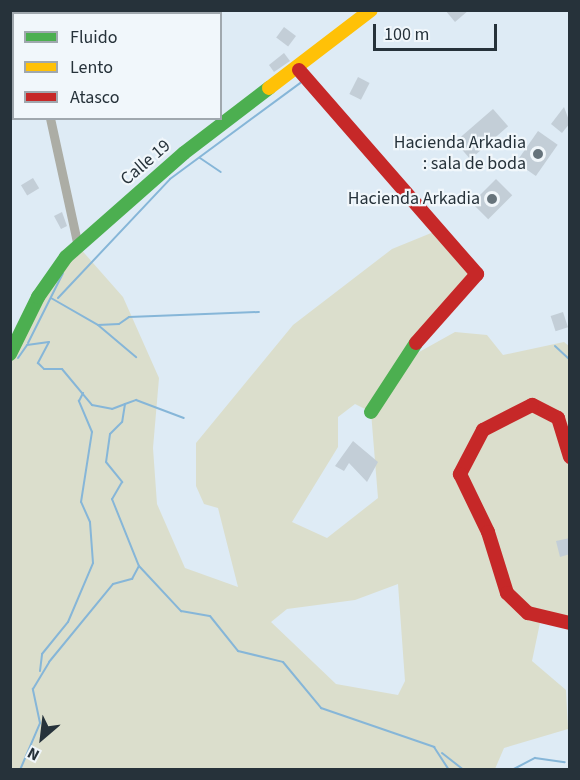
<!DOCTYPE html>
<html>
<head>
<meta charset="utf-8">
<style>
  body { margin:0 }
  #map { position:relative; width:580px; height:780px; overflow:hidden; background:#deebf5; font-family:"Source Sans 3",sans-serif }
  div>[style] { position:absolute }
  .green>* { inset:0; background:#dbdecc }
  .stream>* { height:2px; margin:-1px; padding:0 1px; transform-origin:1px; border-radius:1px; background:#86b6d8 }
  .building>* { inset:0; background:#c3ced7; transform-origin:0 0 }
  .street>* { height:9px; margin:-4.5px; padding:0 4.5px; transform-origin:4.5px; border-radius:4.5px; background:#acada5 }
  .fast>* { height:14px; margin:-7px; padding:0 7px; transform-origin:7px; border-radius:7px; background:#4caf50 }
  .slow>* { height:14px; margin:-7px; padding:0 7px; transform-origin:7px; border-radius:7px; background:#ffc107 }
  .jam>* { height:14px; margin:-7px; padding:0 7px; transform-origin:7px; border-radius:7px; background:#c62828 }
  .dots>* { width:16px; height:16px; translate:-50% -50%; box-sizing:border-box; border:3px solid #f1f7fb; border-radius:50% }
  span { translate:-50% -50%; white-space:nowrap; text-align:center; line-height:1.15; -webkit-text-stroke:4.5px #f1f7fb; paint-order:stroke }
  .poi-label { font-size:18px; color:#26323a }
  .right { translate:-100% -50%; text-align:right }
  .street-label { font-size:18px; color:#26323a }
  .frame { position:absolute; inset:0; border:12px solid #26323a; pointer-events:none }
  .legend { position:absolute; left:12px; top:12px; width:210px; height:108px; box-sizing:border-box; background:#f1f7fb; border:2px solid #a0a8ae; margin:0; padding:8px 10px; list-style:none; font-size:18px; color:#26323a }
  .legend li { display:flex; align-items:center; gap:12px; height:30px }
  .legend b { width:30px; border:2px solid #a0a8ae }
  .north { position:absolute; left:12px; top:708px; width:60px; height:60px; -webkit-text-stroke:4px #f1f7fb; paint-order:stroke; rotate:208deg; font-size:16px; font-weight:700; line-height:24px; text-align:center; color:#26323a }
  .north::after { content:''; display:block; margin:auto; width:21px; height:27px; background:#26323a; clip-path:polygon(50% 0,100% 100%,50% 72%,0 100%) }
  .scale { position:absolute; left:373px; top:24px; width:124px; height:27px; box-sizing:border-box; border:3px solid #26323a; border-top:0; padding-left:8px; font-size:18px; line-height:21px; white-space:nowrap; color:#26323a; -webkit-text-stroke:4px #f1f7fb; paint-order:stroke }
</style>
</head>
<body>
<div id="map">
  <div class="green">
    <i style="clip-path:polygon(evenodd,441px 229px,477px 274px,403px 361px,455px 332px,487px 335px,503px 355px,564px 342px,569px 346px,569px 623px,541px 618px,532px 661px,566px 690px,568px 729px,504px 748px,495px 769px,11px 770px,11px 354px,38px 297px,78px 246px,123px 297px,159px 378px,153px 448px,157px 504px,185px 568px,238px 587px,218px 508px,204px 504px,196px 486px,196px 443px,293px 325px,392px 249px,441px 229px,355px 404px,371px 412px,378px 498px,327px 538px,292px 522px,338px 447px,338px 417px,355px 404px,441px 229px,398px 584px,405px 681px,398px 695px,336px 684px,271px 622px,287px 609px,355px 600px,398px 584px)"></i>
  </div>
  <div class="stream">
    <i style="left:200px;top:158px;width:25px;rotate:34deg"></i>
    <i style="left:51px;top:298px;width:54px;rotate:29.9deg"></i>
    <i style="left:98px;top:325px;width:21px;rotate:-3deg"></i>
    <i style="left:119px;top:324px;width:12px;rotate:-35deg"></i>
    <i style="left:129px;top:317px;width:130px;rotate:-2.2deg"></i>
    <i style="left:58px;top:298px;width:163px;rotate:-46.7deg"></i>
    <i style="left:170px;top:179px;width:162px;rotate:-36.4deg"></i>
    <i style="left:98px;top:325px;width:50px;rotate:40.1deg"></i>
    <i style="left:28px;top:343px;width:78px;rotate:-63.4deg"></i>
    <i style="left:555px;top:346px;width:21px;rotate:43deg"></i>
    <i style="left:18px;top:358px;width:16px;rotate:-55deg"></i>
    <i style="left:27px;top:345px;width:22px;rotate:-8deg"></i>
    <i style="left:49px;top:342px;width:24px;rotate:118deg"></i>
    <i style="left:38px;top:363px;width:8px;rotate:45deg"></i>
    <i style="left:44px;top:369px;width:18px"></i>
    <i style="left:62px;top:369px;width:47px;rotate:50.2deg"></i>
    <i style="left:92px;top:405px;width:20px;rotate:11deg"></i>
    <i style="left:112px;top:409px;width:14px;rotate:-21deg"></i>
    <i style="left:125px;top:404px;width:18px;rotate:99deg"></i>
    <i style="left:122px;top:422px;width:17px;rotate:135deg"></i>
    <i style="left:110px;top:434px;width:28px;rotate:98deg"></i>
    <i style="left:106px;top:462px;width:26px;rotate:51deg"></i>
    <i style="left:122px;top:482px;width:20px;rotate:120deg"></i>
    <i style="left:112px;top:499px;width:72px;rotate:68.1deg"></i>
    <i style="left:139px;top:566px;width:62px;rotate:47deg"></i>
    <i style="left:181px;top:611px;width:29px;rotate:10deg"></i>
    <i style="left:210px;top:616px;width:45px;rotate:51.3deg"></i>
    <i style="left:238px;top:651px;width:46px;rotate:13.7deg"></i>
    <i style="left:283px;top:662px;width:60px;rotate:50.4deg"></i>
    <i style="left:321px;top:708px;width:120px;rotate:19deg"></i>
    <i style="left:434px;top:747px;width:27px;rotate:57deg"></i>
    <i style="left:125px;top:404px;width:12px;rotate:-20deg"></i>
    <i style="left:136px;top:400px;width:51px;rotate:20.6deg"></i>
    <i style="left:40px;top:671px;width:17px;rotate:-83deg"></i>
    <i style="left:42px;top:654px;width:41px;rotate:-50.9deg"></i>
    <i style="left:68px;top:622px;width:64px;rotate:-67deg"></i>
    <i style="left:93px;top:563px;width:41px;rotate:-94.2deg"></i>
    <i style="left:90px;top:522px;width:22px;rotate:-114deg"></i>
    <i style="left:81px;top:502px;width:71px;rotate:-81.1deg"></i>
    <i style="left:92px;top:432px;width:34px;rotate:-113deg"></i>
    <i style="left:79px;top:401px;width:9px;rotate:-63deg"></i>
    <i style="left:442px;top:753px;width:28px;rotate:38deg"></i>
    <i style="left:20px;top:770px;width:51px;rotate:-66.9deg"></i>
    <i style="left:40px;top:723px;width:35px;rotate:-102deg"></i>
    <i style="left:33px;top:689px;width:31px;rotate:-59deg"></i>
    <i style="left:49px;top:662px;width:101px;rotate:-50.6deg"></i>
    <i style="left:113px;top:584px;width:20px;rotate:-15deg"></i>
    <i style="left:132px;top:579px;width:15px;rotate:-62deg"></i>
    <i style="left:512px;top:770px;width:26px;rotate:-28deg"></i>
    <i style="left:535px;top:758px;width:30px;rotate:8deg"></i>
  </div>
  <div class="building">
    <i style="clip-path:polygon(445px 10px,469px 10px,455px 22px)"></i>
    <i style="left:284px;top:27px;width:15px;height:13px;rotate:37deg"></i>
    <i style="clip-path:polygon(284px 53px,290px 61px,274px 72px,269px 65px)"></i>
    <i style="left:358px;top:77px;width:13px;height:19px;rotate:27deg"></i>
    <i style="clip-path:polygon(564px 107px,570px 123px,562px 133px,551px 124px)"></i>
    <i style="left:493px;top:109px;width:23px;height:50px;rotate:49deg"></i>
    <i style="left:538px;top:131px;width:24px;height:38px;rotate:35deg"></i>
    <i style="left:33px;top:178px;width:12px;height:14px;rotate:59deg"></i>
    <i style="left:496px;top:179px;width:23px;height:34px;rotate:45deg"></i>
    <i style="clip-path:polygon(62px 212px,67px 226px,61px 229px,54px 216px)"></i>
    <i style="left:563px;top:312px;width:16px;height:13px;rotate:72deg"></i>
    <i style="clip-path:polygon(353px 441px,378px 462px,367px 482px,349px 463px,344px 471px,335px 466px)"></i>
    <i style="clip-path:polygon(570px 538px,570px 554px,560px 557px,556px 541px)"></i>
  </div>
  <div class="street">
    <i style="left:27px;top:10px;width:4px;rotate:76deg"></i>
    <i style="left:50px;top:118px;width:131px;rotate:77.7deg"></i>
  </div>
  <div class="fast">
    <i style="left:10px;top:354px;width:64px;rotate:-63.8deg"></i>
    <i style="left:38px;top:297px;width:49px;rotate:-55deg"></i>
    <i style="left:66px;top:257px;width:157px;rotate:-41.4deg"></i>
    <i style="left:184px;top:153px;width:107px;rotate:-37.4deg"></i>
    <i style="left:371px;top:412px;width:82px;rotate:-56.9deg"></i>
  </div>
  <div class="slow">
    <i style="left:269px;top:88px;width:128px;rotate:-37.4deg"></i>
  </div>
  <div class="jam">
    <i style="left:299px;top:70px;width:271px;rotate:48.9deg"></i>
    <i style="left:477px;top:274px;width:92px;rotate:131.5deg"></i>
    <i style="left:570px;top:457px;width:41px;rotate:-107.1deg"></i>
    <i style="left:558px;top:418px;width:29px;rotate:-153deg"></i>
    <i style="left:532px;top:405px;width:55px;rotate:153deg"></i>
    <i style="left:483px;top:430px;width:50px;rotate:117.6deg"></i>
    <i style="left:460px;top:474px;width:64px;rotate:64.2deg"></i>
    <i style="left:488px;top:532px;width:64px;rotate:72.7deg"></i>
    <i style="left:507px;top:593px;width:29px;rotate:44deg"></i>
    <i style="left:528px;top:613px;width:43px;rotate:13.4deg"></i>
  </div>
  <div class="dots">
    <i style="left:538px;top:154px;background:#66737b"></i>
    <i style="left:492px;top:199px;background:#66737b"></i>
  </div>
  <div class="poi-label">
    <span class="right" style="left:526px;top:154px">Hacienda Arkadia<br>: sala de boda</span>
    <span class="right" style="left:480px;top:199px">Hacienda Arkadia</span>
  </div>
  <div class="street-label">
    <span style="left:146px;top:163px;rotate:-41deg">Calle 19</span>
  </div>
  <div class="frame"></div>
  <ul class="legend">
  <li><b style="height:8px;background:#4caf50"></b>Fluido</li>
  <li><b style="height:8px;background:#ffc107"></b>Lento</li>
  <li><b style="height:8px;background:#c62828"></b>Atasco</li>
  </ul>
  <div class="north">N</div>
  <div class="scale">100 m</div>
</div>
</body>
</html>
